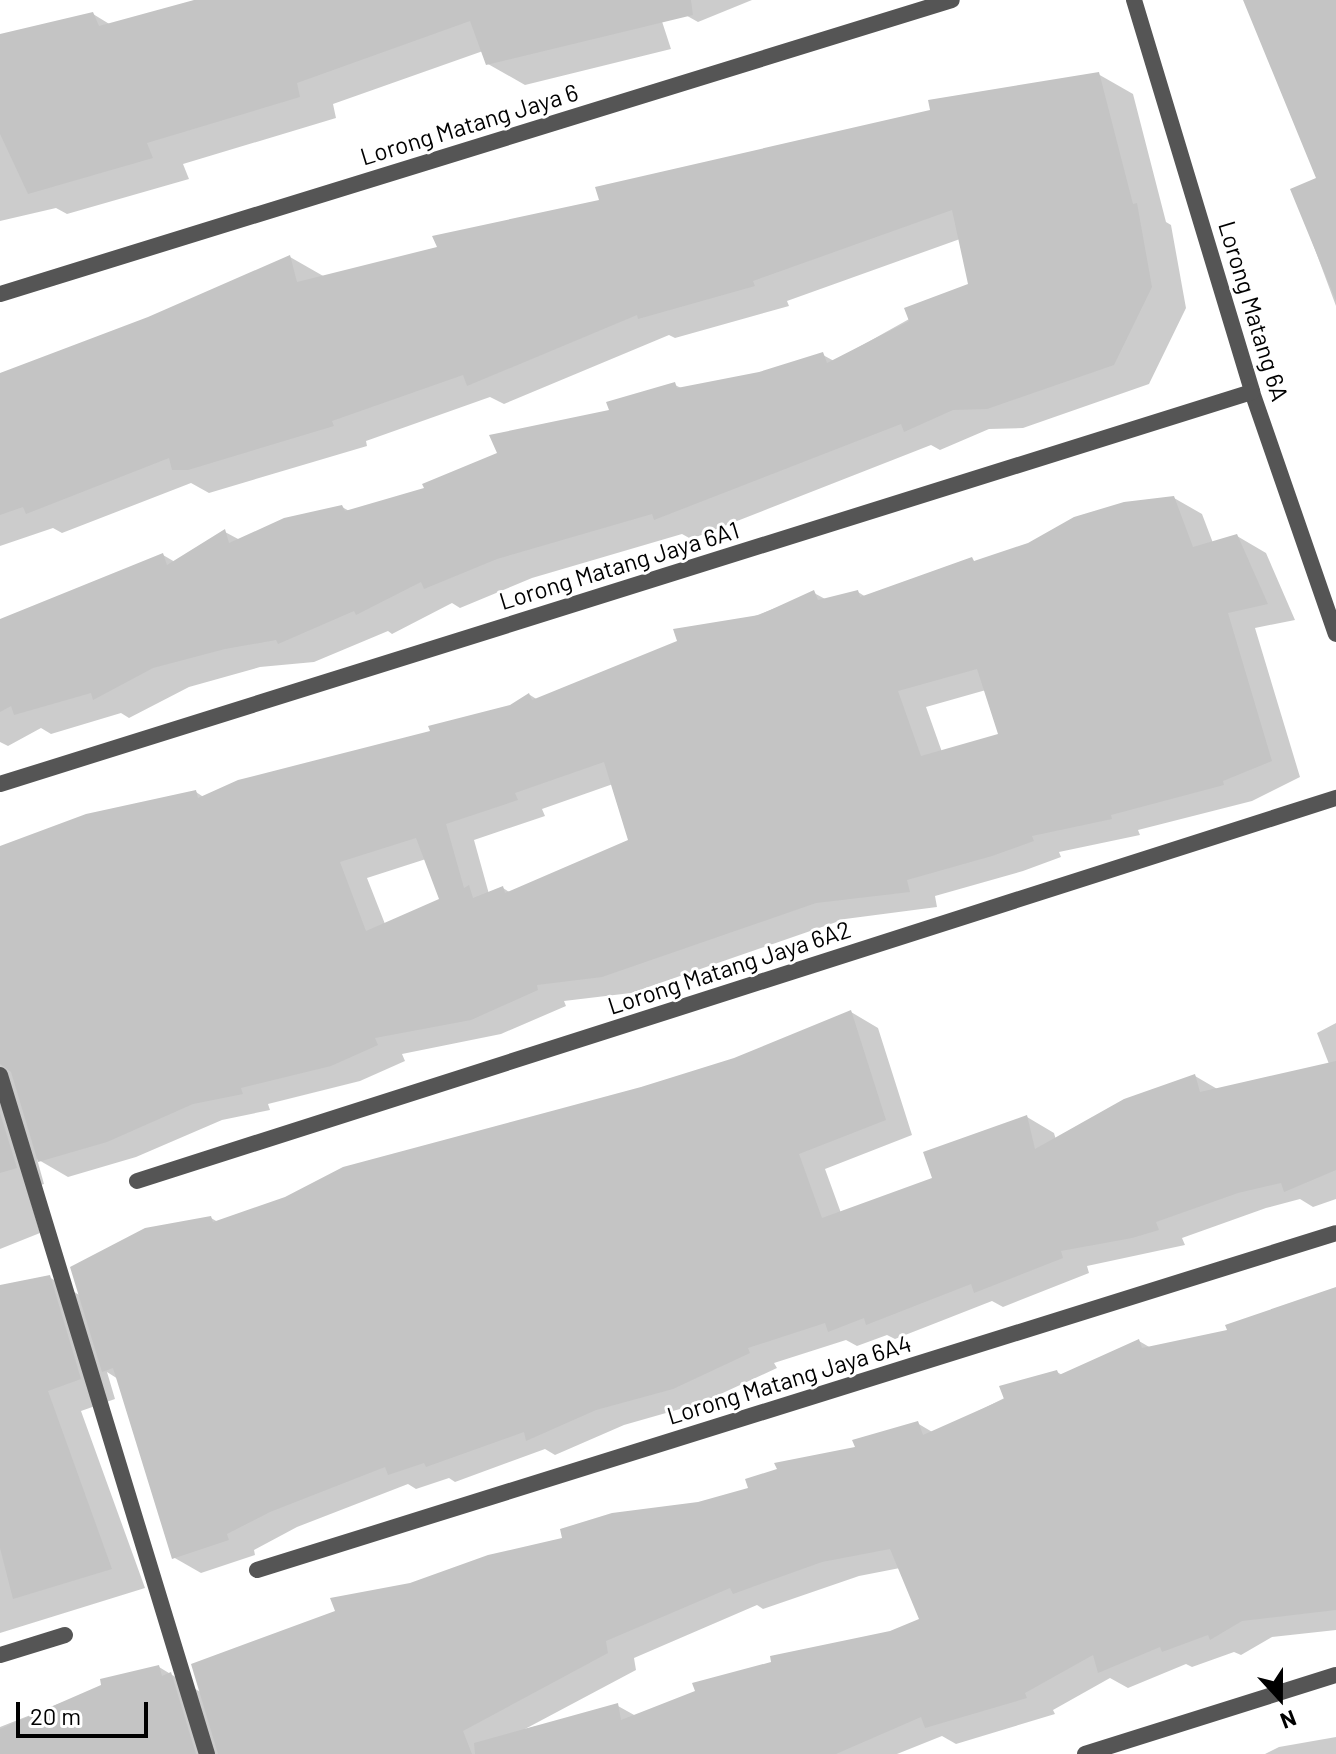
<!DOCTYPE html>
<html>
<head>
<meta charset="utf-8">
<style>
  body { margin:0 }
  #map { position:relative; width:1336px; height:1754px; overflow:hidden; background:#fff; font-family:Barlow,sans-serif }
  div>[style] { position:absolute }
  .shadow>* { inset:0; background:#0003 }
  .building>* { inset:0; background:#c4c4c4 }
  .street>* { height:16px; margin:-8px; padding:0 8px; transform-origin:8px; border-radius:8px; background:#555 }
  span { translate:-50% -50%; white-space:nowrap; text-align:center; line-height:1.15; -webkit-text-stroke:6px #fff; paint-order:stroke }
  .street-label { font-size:24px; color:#000 }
  .north { position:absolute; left:1240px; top:1658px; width:80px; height:80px; -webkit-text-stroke:6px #fff; paint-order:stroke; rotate:159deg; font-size:22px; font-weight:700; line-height:32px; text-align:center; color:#000 }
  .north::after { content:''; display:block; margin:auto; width:28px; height:36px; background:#000; clip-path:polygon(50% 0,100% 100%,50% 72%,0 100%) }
  .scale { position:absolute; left:16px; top:1702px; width:132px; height:36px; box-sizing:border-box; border:4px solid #000; border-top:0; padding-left:10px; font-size:24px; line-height:28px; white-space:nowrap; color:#000; -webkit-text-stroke:6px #fff; paint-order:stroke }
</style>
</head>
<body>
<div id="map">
  <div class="shadow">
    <i style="clip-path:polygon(202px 0,655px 0,671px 49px,525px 85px,488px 64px,483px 51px,333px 104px,336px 118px,183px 164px,189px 179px,67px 214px,56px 208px,0 221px,0 36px,93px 14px,111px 25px)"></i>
    <i style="clip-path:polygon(672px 0,752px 0,698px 22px,673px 8px)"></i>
    <i style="clip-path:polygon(1098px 74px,1133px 94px,1166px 222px,1171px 225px,1186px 308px,1149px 384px,1023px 428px,989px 429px,940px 450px,931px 445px,691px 539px,682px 534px,532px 578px,460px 608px,452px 603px,392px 634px,388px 631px,314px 662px,260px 667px,189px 687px,129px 718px,121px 713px,51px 734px,41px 728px,8px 746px,0 742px,0 620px,163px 555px,175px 562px,225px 532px,240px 540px,342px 507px,351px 512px,426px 489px,675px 385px,683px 389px,759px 374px,823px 355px,834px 361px,970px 285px,960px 239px,787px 301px,789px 306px,675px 338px,669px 335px,504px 404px,490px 397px,366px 441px,367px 446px,209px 493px,191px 483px,62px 533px,53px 528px,0 546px,0 375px,149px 319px,290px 257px,325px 277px)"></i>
    <i style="clip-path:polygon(1336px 163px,1336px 306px,1293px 190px,1319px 179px)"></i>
    <i style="clip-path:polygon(evenodd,1174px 498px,1202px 514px,1213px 543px,1237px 536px,1266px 553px,1295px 620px,1255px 628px,1300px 777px,1252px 801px,1138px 830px,1140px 835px,1059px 852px,1061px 857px,1023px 871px,935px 896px,937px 907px,845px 919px,631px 993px,564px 1001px,566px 1006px,501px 1034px,402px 1054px,405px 1061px,360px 1081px,268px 1104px,270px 1110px,222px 1120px,136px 1157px,68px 1177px,37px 1159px,44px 1184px,27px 1189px,40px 1233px,0 1249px,0 847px,196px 792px,205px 798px,432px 732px,511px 707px,530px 695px,538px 700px,814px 593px,827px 600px,858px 592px,866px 597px,1174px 498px,986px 690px,1001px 736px,942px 752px,926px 707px,986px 690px,1174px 498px,613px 784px,631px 841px,511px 893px,503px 888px,489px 894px,474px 840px,545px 816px,542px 809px,613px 784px,1174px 498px,426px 859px,441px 900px,385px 924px,367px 878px,426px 859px)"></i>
    <i style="clip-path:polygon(851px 1012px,878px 1028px,912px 1135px,825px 1169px,841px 1213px,935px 1180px,1027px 1117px,1054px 1133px,1056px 1140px,1195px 1076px,1219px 1090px,1329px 1064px,1317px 1033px,1336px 1023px,1336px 1199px,1313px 1207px,1300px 1199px,1266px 1208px,1182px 1238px,1185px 1245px,1087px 1266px,1089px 1273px,1003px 1307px,992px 1301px,895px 1339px,887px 1335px,857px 1346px,846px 1340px,774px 1363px,777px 1368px,701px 1403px,624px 1425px,555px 1455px,545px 1449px,455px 1482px,449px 1478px,416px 1489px,408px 1484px,297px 1527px,254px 1550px,255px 1555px,201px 1573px,173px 1557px,118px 1379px,107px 1372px,115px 1399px,81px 1411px,145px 1588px,0 1633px,0 1289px,49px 1277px,81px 1296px,211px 1218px,218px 1222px,735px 1060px)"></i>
    <i style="clip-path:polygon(evenodd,1336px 1289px,1336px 1630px,1272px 1637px,1241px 1655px,1234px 1652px,1192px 1667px,1186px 1664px,1128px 1688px,1110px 1678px,1053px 1710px,1055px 1714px,956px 1744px,942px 1736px,897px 1754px,0 1754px,0 1727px,104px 1686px,159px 1667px,202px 1693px,411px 1585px,750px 1489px,917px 1423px,934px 1433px,1057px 1372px,1064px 1376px,1139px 1341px,1151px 1348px,1230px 1332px,1336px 1289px,900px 1568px,921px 1620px,891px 1633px,636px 1716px,618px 1706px,525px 1729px,636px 1670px,634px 1658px,757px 1605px,763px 1609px,859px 1576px,900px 1568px)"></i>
    <i style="clip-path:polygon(1336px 1737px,1336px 1754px,1265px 1754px,1279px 1747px)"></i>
  </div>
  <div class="building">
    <i style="clip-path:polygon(194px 0,691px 0,693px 15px,486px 65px,470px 21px,297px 83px,300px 97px,147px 143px,153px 158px,28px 194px,0 134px,0 34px,93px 12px,99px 26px)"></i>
    <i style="clip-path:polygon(1243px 0,1336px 0,1336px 301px,1290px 189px,1316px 178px)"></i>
    <i style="clip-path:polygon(1099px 72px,1133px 204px,1137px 203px,1152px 287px,1114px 365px,987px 409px,953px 410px,904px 432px,901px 424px,654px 520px,652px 514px,497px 559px,424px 589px,421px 582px,356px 615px,354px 611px,278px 644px,276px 640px,225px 649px,153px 668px,93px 700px,91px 693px,14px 715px,11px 706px,0 712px,0 619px,163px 553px,167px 565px,225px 529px,229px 543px,284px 518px,342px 505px,345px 511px,424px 488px,422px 484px,497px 453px,489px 435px,609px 410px,606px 402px,675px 382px,677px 388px,759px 372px,823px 352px,827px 363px,909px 321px,904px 308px,968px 284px,952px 210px,753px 281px,755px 286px,638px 319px,637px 315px,467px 386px,463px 375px,332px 421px,334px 426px,188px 470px,172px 470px,169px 458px,26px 514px,23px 507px,0 515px,0 373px,148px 317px,290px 255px,297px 282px,437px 247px,432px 236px,599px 200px,595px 187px,930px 110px,928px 100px)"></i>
    <i style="clip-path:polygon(evenodd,1174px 496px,1193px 547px,1237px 534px,1268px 604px,1228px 613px,1272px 761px,1223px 781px,1224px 785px,1111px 815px,1112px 819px,1032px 836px,1034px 841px,992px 856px,907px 880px,910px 892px,816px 903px,602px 977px,537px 985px,538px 990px,471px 1020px,375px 1038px,378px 1045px,331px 1066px,241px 1088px,243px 1094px,193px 1104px,107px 1142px,38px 1162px,11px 1072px,0 1064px,0 846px,86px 814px,196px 790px,198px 798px,238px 780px,430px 731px,428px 726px,510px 705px,529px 693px,532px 700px,677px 641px,673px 629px,759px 615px,814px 590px,818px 600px,858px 590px,860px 597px,972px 557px,974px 561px,1028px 543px,1074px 517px,1124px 502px,1174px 496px,977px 669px,998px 734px,921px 756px,898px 691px,977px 669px,1174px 496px,604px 762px,628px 840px,505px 893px,503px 886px,473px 898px,469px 885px,464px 888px,446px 824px,518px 800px,515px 793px,604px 762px,1174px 496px,416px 838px,439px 899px,366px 931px,340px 862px,416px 838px)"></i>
    <i style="clip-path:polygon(851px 1010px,886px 1120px,799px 1154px,822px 1218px,932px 1178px,923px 1152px,1027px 1115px,1035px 1149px,1124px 1099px,1195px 1074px,1200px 1092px,1336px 1061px,1336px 1170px,1284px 1192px,1281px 1183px,1238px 1193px,1156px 1222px,1159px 1230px,1132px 1238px,1061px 1251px,1063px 1258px,974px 1293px,971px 1284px,866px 1325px,864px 1318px,828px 1332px,825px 1323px,748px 1348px,750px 1353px,673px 1389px,596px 1410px,526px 1441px,524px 1432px,426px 1467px,424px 1463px,388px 1475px,385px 1467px,270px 1512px,227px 1534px,229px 1540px,172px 1559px,113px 1368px,102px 1372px,70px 1267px,145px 1228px,211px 1216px,213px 1222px,285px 1197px,343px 1167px,641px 1087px,734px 1058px)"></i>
    <i style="clip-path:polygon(0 1113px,17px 1168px,0 1173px)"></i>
    <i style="clip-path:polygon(50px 1275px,81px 1379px,48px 1391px,112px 1569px,13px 1599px,0 1548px,0 1285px)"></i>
    <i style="clip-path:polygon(1336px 1287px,1336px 1610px,1242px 1621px,1210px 1640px,1208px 1635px,1162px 1652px,1160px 1647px,1098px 1673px,1093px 1655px,1025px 1693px,1027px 1698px,925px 1728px,921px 1717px,836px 1754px,475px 1754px,474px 1743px,618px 1703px,621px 1720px,695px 1691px,692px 1683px,771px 1662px,770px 1656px,890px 1631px,919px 1619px,890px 1549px,822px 1562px,733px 1594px,730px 1588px,606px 1641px,608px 1653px,463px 1731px,472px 1754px,218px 1754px,191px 1664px,335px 1611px,330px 1598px,410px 1583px,488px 1555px,562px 1538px,560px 1529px,612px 1513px,698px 1502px,748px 1488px,745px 1479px,777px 1469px,774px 1463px,855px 1447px,852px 1440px,918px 1421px,923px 1435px,1004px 1399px,999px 1386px,1057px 1370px,1059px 1375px,1139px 1339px,1142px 1348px,1227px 1330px,1225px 1325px)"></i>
    <i style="clip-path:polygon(159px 1665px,162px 1676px,171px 1672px,196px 1754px,0 1754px,0 1729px,101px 1685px,100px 1679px)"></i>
  </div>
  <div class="street">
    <i style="left:1134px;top:0;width:409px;rotate:73.2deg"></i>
    <i style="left:1252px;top:392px;width:256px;rotate:70.9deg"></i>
    <i style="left:0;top:294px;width:996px;rotate:-17.16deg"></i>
    <i style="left:0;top:784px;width:1312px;rotate:-17.39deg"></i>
    <i style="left:0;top:1075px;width:710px;rotate:73.05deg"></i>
    <i style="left:137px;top:1181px;width:1259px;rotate:-17.72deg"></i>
    <i style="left:257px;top:1570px;width:1130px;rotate:-17.34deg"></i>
    <i style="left:0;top:1655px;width:68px;rotate:-17.1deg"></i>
    <i style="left:1085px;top:1754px;width:263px;rotate:-17.5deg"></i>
  </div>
  <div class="street-label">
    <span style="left:469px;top:124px;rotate:-17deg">Lorong Matang Jaya 6</span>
    <span style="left:1254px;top:311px;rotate:73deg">Lorong Matang 6A</span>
    <span style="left:619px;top:565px;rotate:-17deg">Lorong Matang Jaya 6A1</span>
    <span style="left:729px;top:967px;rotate:-18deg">Lorong Matang Jaya 6A2</span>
    <span style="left:789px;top:1379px;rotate:-17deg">Lorong Matang Jaya 6A4</span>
  </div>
  <div class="north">N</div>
  <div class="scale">20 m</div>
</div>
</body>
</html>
